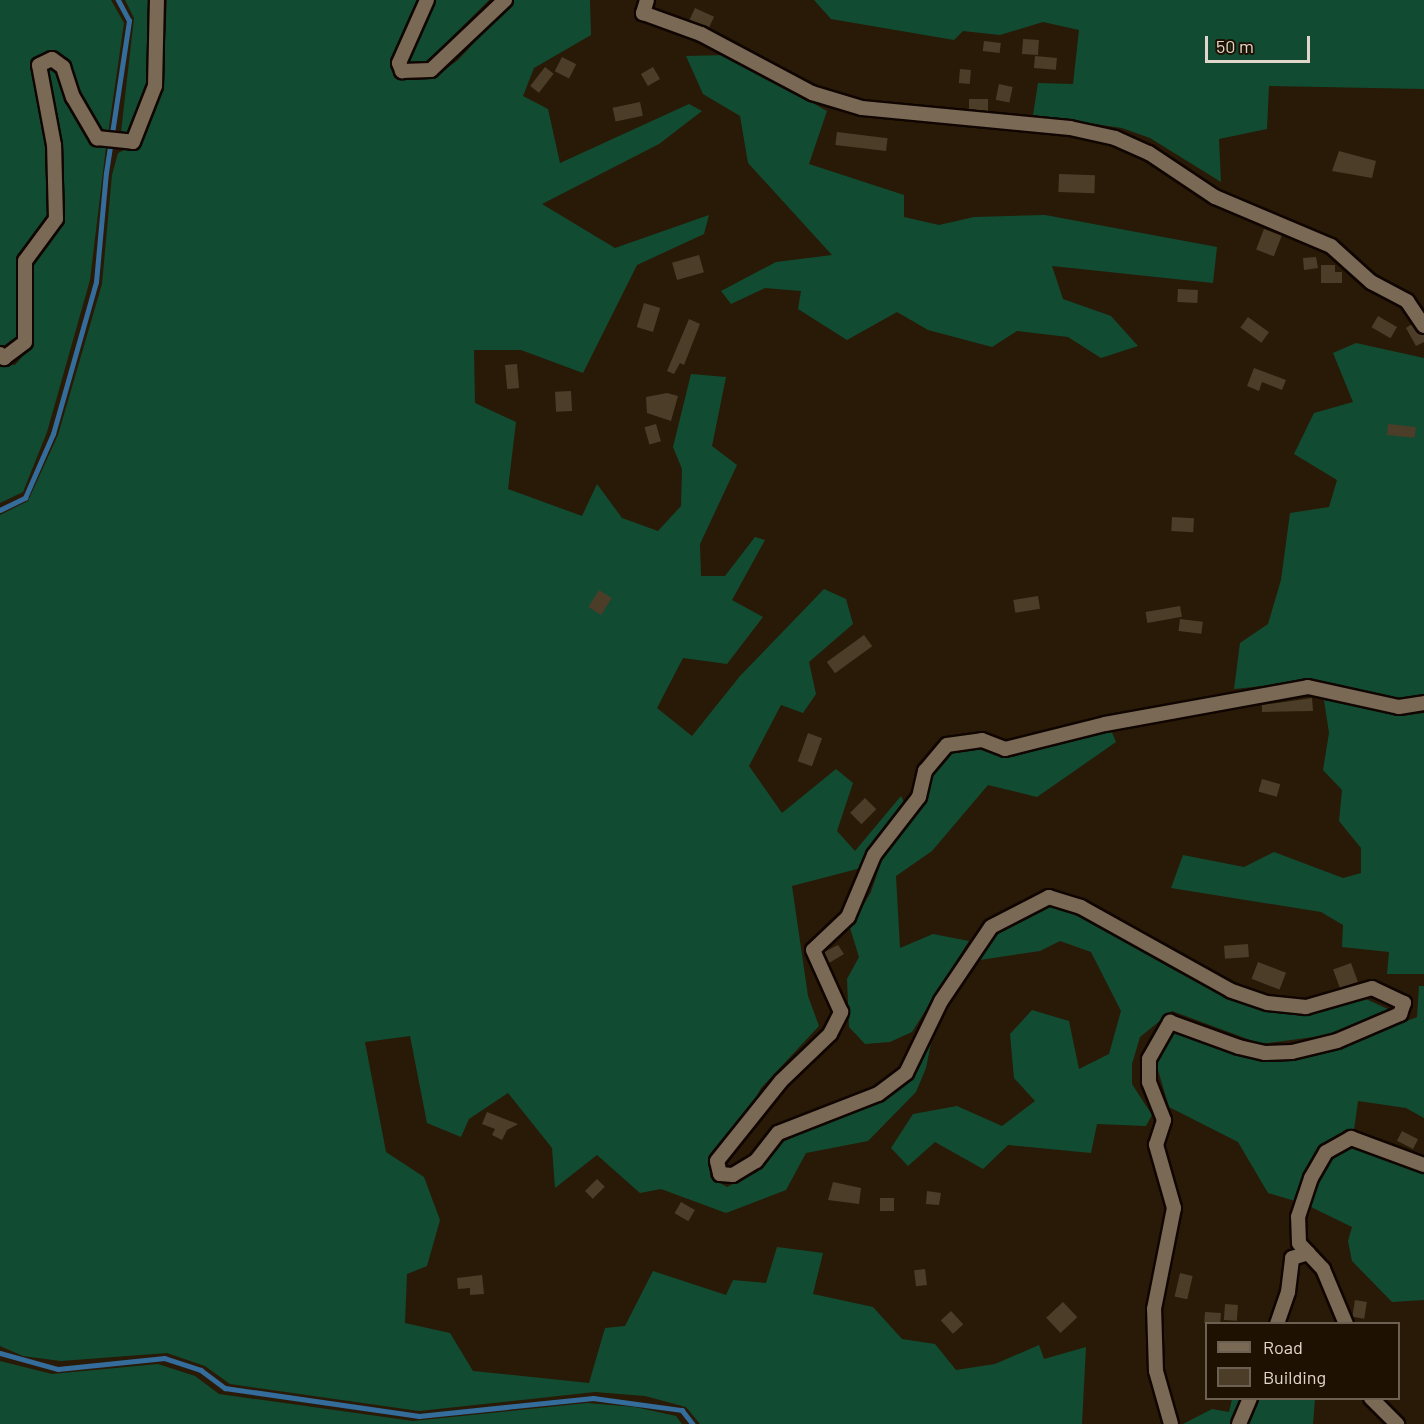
<!DOCTYPE html>
<html>
<head>
<meta charset="utf-8">
<style>
  body { margin:0 }
  #map { position:relative; width:1424px; height:1424px; overflow:hidden; background:#281a07; font-family:Barlow,sans-serif }
  div>[style] { position:absolute }
  .forest>* { inset:0; background:#114c32 }
  .stream>* { height:4.5px; margin:-2.25px; padding:0 2.25px; transform-origin:2.25px; border-radius:2.25px; background:#346d9b }
  .building>* { inset:0; background:#4b3d28; transform-origin:0 0 }
  .roads { filter:drop-shadow(2px 0 #100500) drop-shadow(-2px 0 #100500) drop-shadow(0 2px #100500) drop-shadow(0 -2px #100500) }
  .minor>* { height:14px; margin:-7px; padding:0 7px; transform-origin:7px; border-radius:7px; background:#7a6954 }
  span { translate:-50% -50%; white-space:nowrap; text-align:center; line-height:1.15; -webkit-text-stroke:6px #1e1101; paint-order:stroke }
  .legend { position:absolute; left:1205px; top:1322px; width:195px; height:78px; box-sizing:border-box; background:#1e1101; border:2px solid #6c6052; margin:0; padding:8px 10px; list-style:none; font-size:18px; color:#e0d6cb }
  .legend li { display:flex; align-items:center; gap:12px; height:30px }
  .legend b { width:30px; border:2px solid #6c6052 }
  .scale { position:absolute; left:1205px; top:36px; width:105px; height:27px; box-sizing:border-box; border:3px solid #e0d6cb; border-top:0; padding-left:8px; font-size:18px; line-height:21px; white-space:nowrap; color:#e0d6cb; -webkit-text-stroke:4px #1e1101; paint-order:stroke }
</style>
</head>
<body>
<div id="map">
  <div class="forest">
    <i style="clip-path:polygon(0 0,111px 0,124px 23px,108px 134px,99px 131px,77px 94px,68px 63px,35px 63px,51px 147px,50px 219px,18px 260px,21px 340px,4px 351px,0 345px)"></i>
    <i style="clip-path:polygon(125px 0,154px 0,151px 86px,133px 135px,121px 132px,134px 18px)"></i>
    <i style="clip-path:polygon(167px 0,422px 0,392px 59px,398px 76px,409px 80px,439px 74px,458px 60px,514px 0,590px 0,591px 35px,534px 68px,523px 96px,548px 109px,560px 163px,689px 104px,702px 111px,659px 144px,542px 204px,615px 248px,709px 215px,704px 234px,637px 265px,583px 373px,521px 350px,474px 350px,475px 403px,516px 422px,508px 489px,582px 516px,597px 484px,622px 518px,658px 531px,681px 506px,682px 469px,673px 447px,691px 374px,726px 377px,712px 446px,737px 465px,700px 544px,701px 576px,725px 576px,755px 537px,765px 540px,732px 600px,763px 617px,727px 664px,683px 658px,657px 708px,692px 736px,740px 676px,824px 589px,846px 599px,853px 624px,809px 662px,816px 694px,803px 713px,781px 705px,749px 766px,782px 813px,836px 769px,853px 783px,837px 831px,855px 851px,901px 796px,904px 802px,861px 868px,792px 886px,808px 996px,819px 1026px,761px 1088px,742px 1125px,711px 1161px,710px 1177px,727px 1187px,757px 1172px,780px 1143px,898px 1091px,932px 1038px,926px 1068px,916px 1092px,868px 1141px,806px 1153px,786px 1190px,726px 1213px,661px 1189px,640px 1193px,597px 1155px,555px 1188px,552px 1148px,508px 1093px,469px 1119px,461px 1137px,427px 1123px,410px 1036px,365px 1042px,386px 1152px,424px 1177px,440px 1220px,427px 1266px,407px 1274px,405px 1323px,450px 1333px,473px 1371px,589px 1383px,605px 1328px,625px 1326px,653px 1271px,726px 1295px,733px 1280px,766px 1283px,777px 1247px,823px 1253px,813px 1294px,873px 1307px,902px 1339px,935px 1344px,956px 1370px,995px 1364px,1039px 1345px,1044px 1359px,1086px 1347px,1082px 1424px,700px 1424px,686px 1407px,645px 1396px,595px 1392px,419px 1411px,230px 1384px,205px 1366px,167px 1353px,61px 1361px,23px 1356px,0 1346px,0 515px,28px 501px,58px 435px,102px 284px,112px 175px,118px 153px,142px 142px,162px 88px)"></i>
    <i style="clip-path:polygon(436px 0,489px 0,432px 57px,416px 67px,404px 63px)"></i>
    <i style="clip-path:polygon(814px 0,1424px 0,1424px 89px,1269px 86px,1267px 129px,1219px 139px,1221px 182px,1150px 138px,1122px 128px,1033px 115px,1038px 83px,1073px 84px,1079px 30px,1043px 22px,1000px 35px,963px 31px,954px 40px,831px 19px)"></i>
    <i style="clip-path:polygon(727px 55px,827px 111px,809px 164px,904px 195px,904px 217px,939px 225px,974px 217px,1045px 215px,1217px 247px,1213px 283px,1052px 266px,1063px 299px,1111px 316px,1138px 346px,1101px 358px,1068px 337px,1017px 331px,992px 347px,928px 330px,897px 312px,847px 340px,798px 309px,801px 291px,765px 288px,731px 304px,721px 291px,776px 262px,832px 255px,748px 163px,740px 116px,703px 94px,686px 56px)"></i>
    <i style="clip-path:polygon(54px 65px,96px 144px,106px 147px,90px 280px,47px 432px,23px 492px,0 503px,0 363px,15px 365px,32px 345px,30px 270px,61px 221px,45px 69px)"></i>
    <i style="clip-path:polygon(1356px 343px,1424px 358px,1424px 696px,1400px 702px,1310px 681px,1234px 689px,1240px 643px,1268px 624px,1281px 580px,1290px 513px,1329px 507px,1337px 480px,1294px 454px,1314px 413px,1353px 402px,1333px 353px)"></i>
    <i style="clip-path:polygon(1324px 700px,1401px 716px,1424px 713px,1424px 974px,1387px 974px,1389px 952px,1342px 947px,1343px 925px,1321px 912px,1171px 888px,1183px 855px,1244px 867px,1274px 852px,1343px 878px,1361px 873px,1361px 848px,1339px 821px,1342px 790px,1323px 770px,1329px 733px)"></i>
    <i style="clip-path:polygon(1110px 728px,1116px 742px,1037px 797px,988px 785px,932px 851px,896px 876px,900px 948px,933px 934px,969px 941px,912px 1032px,890px 1042px,865px 1044px,849px 1027px,847px 979px,859px 957px,850px 928px,871px 892px,882px 859px,926px 799px,932px 773px,951px 753px,977px 746px,1013px 757px)"></i>
    <i style="clip-path:polygon(1048px 902px,1080px 913px,1174px 970px,1269px 1011px,1299px 1015px,1366px 999px,1392px 1011px,1336px 1034px,1261px 1044px,1172px 1011px,1140px 1037px,1132px 1064px,1132px 1084px,1152px 1115px,1146px 1126px,1097px 1124px,1091px 1153px,1008px 1145px,983px 1169px,935px 1142px,908px 1166px,891px 1148px,913px 1114px,957px 1106px,1002px 1126px,1035px 1101px,1014px 1078px,1010px 1034px,1032px 1010px,1069px 1021px,1079px 1069px,1109px 1054px,1121px 1011px,1091px 952px,1060px 941px,1040px 951px,973px 961px,992px 931px)"></i>
    <i style="clip-path:polygon(1419px 986px,1424px 986px,1424px 1118px,1406px 1108px,1358px 1101px,1354px 1130px,1323px 1147px,1295px 1201px,1268px 1193px,1238px 1142px,1169px 1107px,1155px 1060px,1173px 1032px,1253px 1059px,1284px 1061px,1325px 1053px,1417px 1017px)"></i>
    <i style="clip-path:polygon(1352px 1146px,1424px 1171px,1424px 1300px,1392px 1302px,1352px 1261px,1348px 1241px,1352px 1227px,1309px 1206px,1330px 1158px)"></i>
    <i style="clip-path:polygon(0 1361px,52px 1374px,158px 1364px,195px 1376px,219px 1394px,413px 1421px,587px 1403px,635px 1407px,676px 1416px,682px 1424px,0 1424px)"></i>
    <i style="clip-path:polygon(1232px 1399px,1244px 1399px,1234px 1424px,1183px 1424px,1212px 1409px,1229px 1412px)"></i>
    <i style="clip-path:polygon(1256px 1399px,1315px 1399px,1313px 1424px,1245px 1424px)"></i>
  </div>
  <div class="stream">
    <i style="left:0;top:510px;width:28px;rotate:-26deg"></i>
    <i style="left:25px;top:498px;width:70px;rotate:-66.4deg"></i>
    <i style="left:53px;top:434px;width:158px;rotate:-74.2deg"></i>
    <i style="left:96px;top:282px;width:109px;rotate:-84.8deg"></i>
    <i style="left:106px;top:173px;width:154px;rotate:-81.4deg"></i>
    <i style="left:129px;top:21px;width:24px;rotate:-118deg"></i>
    <i style="left:0;top:1353px;width:60px;rotate:15.4deg"></i>
    <i style="left:58px;top:1369px;width:107px;rotate:-5.9deg"></i>
    <i style="left:164px;top:1358px;width:39px;rotate:18deg"></i>
    <i style="left:201px;top:1370px;width:30px;rotate:37deg"></i>
    <i style="left:225px;top:1388px;width:196px;rotate:8.2deg"></i>
    <i style="left:419px;top:1416px;width:175px;rotate:-5.9deg"></i>
    <i style="left:593px;top:1398px;width:90px;rotate:7.7deg"></i>
    <i style="left:682px;top:1410px;width:18px;rotate:52deg"></i>
  </div>
  <div class="building">
    <i style="left:695px;top:8px;width:21px;height:13px;rotate:25deg"></i>
    <i style="left:1023px;top:39px;width:16px;height:15px;rotate:4deg"></i>
    <i style="left:984px;top:41px;width:17px;height:10px;rotate:7deg"></i>
    <i style="left:1035px;top:56px;width:22px;height:12px;rotate:5deg"></i>
    <i style="left:562px;top:57px;width:16px;height:16px;rotate:27deg"></i>
    <i style="left:545px;top:67px;width:11px;height:24px;rotate:38deg"></i>
    <i style="left:653px;top:67px;width:14px;height:14px;rotate:60deg"></i>
    <i style="left:960px;top:69px;width:11px;height:14px;rotate:5deg"></i>
    <i style="left:999px;top:84px;width:14px;height:16px;rotate:12deg"></i>
    <i style="clip-path:polygon(969px 99px,988px 99px,988px 111px,969px 109px)"></i>
    <i style="left:640px;top:102px;width:14px;height:28px;rotate:78deg"></i>
    <i style="left:837px;top:132px;width:51px;height:13px;rotate:7deg"></i>
    <i style="clip-path:polygon(1339px 151px,1376px 161px,1372px 178px,1332px 171px)"></i>
    <i style="left:1059px;top:174px;width:36px;height:18px;rotate:2deg"></i>
    <i style="left:1264px;top:229px;width:19px;height:22px;rotate:21deg"></i>
    <i style="left:699px;top:255px;width:18px;height:28px;rotate:74deg"></i>
    <i style="clip-path:polygon(1316px 257px,1318px 268px,1304px 270px,1303px 258px)"></i>
    <i style="clip-path:polygon(1321px 265px,1335px 265px,1335px 272px,1342px 272px,1342px 283px,1321px 283px)"></i>
    <i style="left:1178px;top:289px;width:20px;height:13px;rotate:3deg"></i>
    <i style="left:644px;top:303px;width:17px;height:25px;rotate:17deg"></i>
    <i style="left:1378px;top:316px;width:22px;height:13px;rotate:30deg"></i>
    <i style="left:1248px;top:317px;width:26px;height:13px;rotate:36deg"></i>
    <i style="clip-path:polygon(689px 319px,700px 324px,684px 365px,680px 363px,674px 374px,667px 371px)"></i>
    <i style="clip-path:polygon(1412px 324px,1424px 335px,1424px 342px,1416px 346px,1406px 328px)"></i>
    <i style="left:517px;top:364px;width:24px;height:12px;rotate:85deg"></i>
    <i style="clip-path:polygon(1254px 368px,1286px 380px,1282px 390px,1262px 382px,1259px 391px,1247px 386px)"></i>
    <i style="left:571px;top:391px;width:20px;height:16px;rotate:87deg"></i>
    <i style="clip-path:polygon(667px 393px,678px 396px,671px 421px,647px 413px,646px 397px)"></i>
    <i style="left:656px;top:424px;width:18px;height:12px;rotate:74deg"></i>
    <i style="left:1388px;top:424px;width:28px;height:11px;rotate:6deg"></i>
    <i style="left:1172px;top:517px;width:22px;height:14px;rotate:3deg"></i>
    <i style="left:599px;top:590px;width:15px;height:20px;rotate:32deg"></i>
    <i style="left:1038px;top:596px;width:13px;height:25px;rotate:81deg"></i>
    <i style="left:1180px;top:606px;width:11px;height:35px;rotate:80deg"></i>
    <i style="left:1180px;top:619px;width:23px;height:12px;rotate:7deg"></i>
    <i style="left:864px;top:635px;width:14px;height:46px;rotate:54deg"></i>
    <i style="clip-path:polygon(1312px 698px,1313px 711px,1262px 712px,1262px 705px)"></i>
    <i style="left:808px;top:733px;width:15px;height:30px;rotate:20deg"></i>
    <i style="left:1262px;top:779px;width:19px;height:13px;rotate:16deg"></i>
    <i style="left:865px;top:798px;width:16px;height:21px;rotate:45deg"></i>
    <i style="left:1248px;top:944px;width:13px;height:24px;rotate:86deg"></i>
    <i style="clip-path:polygon(838px 945px,844px 954px,829px 963px,824px 952px)"></i>
    <i style="left:1258px;top:962px;width:30px;height:18px;rotate:21deg"></i>
    <i style="left:1351px;top:963px;width:20px;height:19px;rotate:70deg"></i>
    <i style="clip-path:polygon(487px 1112px,518px 1124px,507px 1130px,502px 1140px,492px 1135px,495px 1129px,482px 1124px)"></i>
    <i style="left:1402px;top:1131px;width:18px;height:11px;rotate:27deg"></i>
    <i style="left:597px;top:1179px;width:11px;height:17px;rotate:45deg"></i>
    <i style="clip-path:polygon(833px 1182px,861px 1188px,859px 1204px,828px 1200px)"></i>
    <i style="clip-path:polygon(927px 1191px,941px 1193px,939px 1205px,926px 1204px)"></i>
    <i style="left:880px;top:1198px;width:14px;height:13px"></i>
    <i style="left:681px;top:1202px;width:16px;height:13px;rotate:30deg"></i>
    <i style="left:925px;top:1269px;width:16px;height:11px;rotate:83deg"></i>
    <i style="left:1180px;top:1273px;width:13px;height:24px;rotate:13deg"></i>
    <i style="clip-path:polygon(482px 1275px,484px 1294px,470px 1295px,470px 1288px,458px 1289px,457px 1278px)"></i>
    <i style="left:1355px;top:1300px;width:12px;height:17px;rotate:9deg"></i>
    <i style="left:1063px;top:1302px;width:21px;height:23px;rotate:47deg"></i>
    <i style="left:1225px;top:1304px;width:13px;height:16px;rotate:4deg"></i>
    <i style="left:951px;top:1311px;width:18px;height:14px;rotate:47deg"></i>
    <i style="left:1205px;top:1312px;width:16px;height:11px;rotate:4deg"></i>
  </div>
  <div class="roads">
    <div class="minor">
      <i style="left:427px;top:0;width:69px;rotate:114deg"></i>
      <i style="left:399px;top:63px;width:9px;rotate:69deg"></i>
      <i style="left:402px;top:71px;width:29px;rotate:-2deg"></i>
      <i style="left:431px;top:70px;width:102px;rotate:-43.4deg"></i>
      <i style="left:647px;top:0;width:14px;rotate:107deg"></i>
      <i style="left:643px;top:13px;width:62px;rotate:19.9deg"></i>
      <i style="left:701px;top:34px;width:126px;rotate:28deg"></i>
      <i style="left:812px;top:93px;width:52px;rotate:16.7deg"></i>
      <i style="left:862px;top:108px;width:209px;rotate:5.5deg"></i>
      <i style="left:1070px;top:128px;width:46px;rotate:12.5deg"></i>
      <i style="left:1115px;top:138px;width:37px;rotate:24deg"></i>
      <i style="left:1149px;top:153px;width:79px;rotate:33.7deg"></i>
      <i style="left:1215px;top:197px;width:126px;rotate:22.9deg"></i>
      <i style="left:1331px;top:246px;width:54px;rotate:42deg"></i>
      <i style="left:1371px;top:282px;width:41px;rotate:27.8deg"></i>
      <i style="left:1407px;top:301px;width:30px;rotate:56deg"></i>
      <i style="left:0;top:354px;width:6px;rotate:45deg"></i>
      <i style="left:4px;top:358px;width:26px;rotate:-37deg"></i>
      <i style="left:25px;top:342px;width:81px;rotate:-90deg"></i>
      <i style="left:25px;top:261px;width:52px;rotate:-53.6deg"></i>
      <i style="left:56px;top:219px;width:74px;rotate:-91.5deg"></i>
      <i style="left:54px;top:145px;width:81px;rotate:-100.6deg"></i>
      <i style="left:39px;top:65px;width:14px;rotate:-25deg"></i>
      <i style="left:52px;top:59px;width:14px;rotate:36deg"></i>
      <i style="left:63px;top:67px;width:32px;rotate:72deg"></i>
      <i style="left:73px;top:97px;width:48px;rotate:59.7deg"></i>
      <i style="left:97px;top:138px;width:36px;rotate:6deg"></i>
      <i style="left:133px;top:142px;width:60px;rotate:-68.6deg"></i>
      <i style="left:155px;top:86px;width:86px;rotate:-88.7deg"></i>
      <i style="left:1277px;top:1324px;width:34px;rotate:-71deg"></i>
      <i style="left:1288px;top:1292px;width:34px;rotate:-83deg"></i>
      <i style="left:1292px;top:1258px;width:17px;rotate:-17deg"></i>
      <i style="left:1346px;top:1324px;width:60px;rotate:-112.7deg"></i>
      <i style="left:1323px;top:1269px;width:35px;rotate:-133deg"></i>
      <i style="left:1299px;top:1243px;width:26px;rotate:-92deg"></i>
      <i style="left:1298px;top:1217px;width:41px;rotate:-71.6deg"></i>
      <i style="left:1311px;top:1178px;width:30px;rotate:-60deg"></i>
      <i style="left:1326px;top:1152px;width:29px;rotate:-29deg"></i>
      <i style="left:1351px;top:1138px;width:78px;rotate:20.3deg"></i>
      <i style="left:1371px;top:1398px;width:37px;rotate:45deg"></i>
      <i style="left:1171px;top:1424px;width:55px;rotate:-105.8deg"></i>
      <i style="left:1156px;top:1371px;width:62px;rotate:-91.8deg"></i>
      <i style="left:1154px;top:1309px;width:103px;rotate:-78.8deg"></i>
      <i style="left:1174px;top:1208px;width:66px;rotate:-105.9deg"></i>
      <i style="left:1156px;top:1145px;width:26px;rotate:-72deg"></i>
      <i style="left:1164px;top:1120px;width:41px;rotate:-111.5deg"></i>
      <i style="left:1149px;top:1082px;width:23px;rotate:-90deg"></i>
      <i style="left:1149px;top:1059px;width:43px;rotate:-60.4deg"></i>
      <i style="left:1170px;top:1022px;width:73px;rotate:19.9deg"></i>
      <i style="left:1239px;top:1047px;width:27px;rotate:13deg"></i>
      <i style="left:1265px;top:1053px;width:27px;rotate:-2deg"></i>
      <i style="left:1292px;top:1052px;width:46px;rotate:-13.7deg"></i>
      <i style="left:1337px;top:1041px;width:69px;rotate:-23.2deg"></i>
      <i style="left:1400px;top:1014px;width:12px;rotate:-70deg"></i>
      <i style="left:1404px;top:1003px;width:35px;rotate:-155deg"></i>
      <i style="left:1372px;top:988px;width:69px;rotate:163.9deg"></i>
      <i style="left:1306px;top:1007px;width:39px;rotate:-174deg"></i>
      <i style="left:1267px;top:1003px;width:39px;rotate:-161deg"></i>
      <i style="left:1230px;top:990px;width:171px;rotate:-150.9deg"></i>
      <i style="left:1081px;top:907px;width:34px;rotate:-163deg"></i>
      <i style="left:1049px;top:897px;width:65px;rotate:152.7deg"></i>
      <i style="left:991px;top:927px;width:89px;rotate:124deg"></i>
      <i style="left:941px;top:1001px;width:80px;rotate:115.9deg"></i>
      <i style="left:906px;top:1073px;width:35px;rotate:143deg"></i>
      <i style="left:878px;top:1094px;width:107px;rotate:158.7deg"></i>
      <i style="left:778px;top:1133px;width:36px;rotate:128deg"></i>
      <i style="left:756px;top:1161px;width:27px;rotate:149deg"></i>
      <i style="left:733px;top:1175px;width:13px;rotate:-176deg"></i>
      <i style="left:720px;top:1174px;width:13px;rotate:-103deg"></i>
      <i style="left:717px;top:1161px;width:102px;rotate:-51.3deg"></i>
      <i style="left:781px;top:1081px;width:68px;rotate:-43.8deg"></i>
      <i style="left:830px;top:1034px;width:25px;rotate:-63deg"></i>
      <i style="left:841px;top:1012px;width:68px;rotate:-114.3deg"></i>
      <i style="left:813px;top:950px;width:48px;rotate:-43.3deg"></i>
      <i style="left:848px;top:917px;width:67px;rotate:-67.2deg"></i>
      <i style="left:874px;top:855px;width:73px;rotate:-52.2deg"></i>
      <i style="left:919px;top:797px;width:27px;rotate:-77deg"></i>
      <i style="left:925px;top:771px;width:34px;rotate:-50deg"></i>
      <i style="left:947px;top:745px;width:35px;rotate:-8deg"></i>
      <i style="left:982px;top:740px;width:25px;rotate:21deg"></i>
      <i style="left:1005px;top:749px;width:103px;rotate:-14deg"></i>
      <i style="left:1105px;top:724px;width:206px;rotate:-10.3deg"></i>
      <i style="left:1308px;top:687px;width:93px;rotate:12.4deg"></i>
      <i style="left:1399px;top:707px;width:25px;rotate:-9deg"></i>
      <i style="left:1239px;top:1424px;width:28px;rotate:-67deg"></i>
    </div>
  </div>
  <ul class="legend">
  <li><b style="height:8px;background:#7a6954"></b>Road</li>
  <li><b style="height:16px;background:#4b3d28"></b>Building</li>
  </ul>
  <div class="scale">50 m</div>
</div>
</body>
</html>
